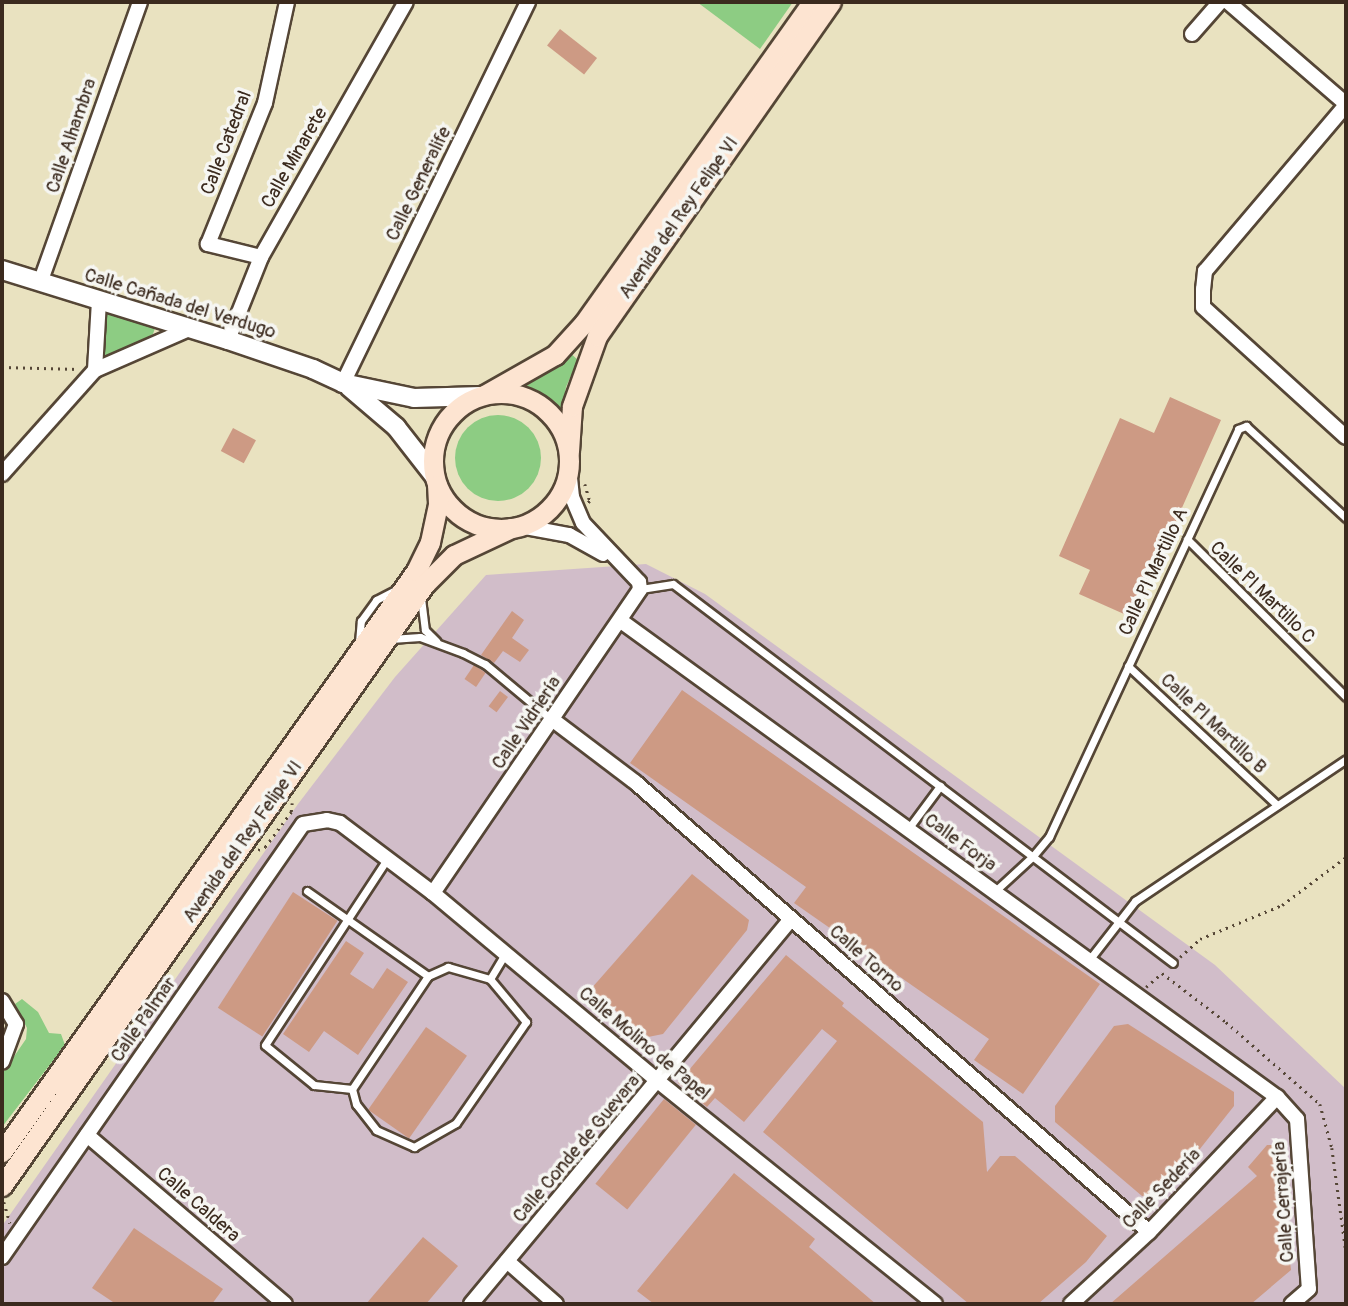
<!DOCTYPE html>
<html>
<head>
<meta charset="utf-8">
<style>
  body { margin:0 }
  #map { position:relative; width:1348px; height:1306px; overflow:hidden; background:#e9e2c0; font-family:Pangolin,sans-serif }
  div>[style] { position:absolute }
  .industrial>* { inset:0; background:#d1bdc9 }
  .green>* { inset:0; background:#8dcc83 }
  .round { border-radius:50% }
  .building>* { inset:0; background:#cd9a84; transform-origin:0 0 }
  .path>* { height:2.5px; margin-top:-1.25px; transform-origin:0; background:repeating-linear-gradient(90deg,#554636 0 2px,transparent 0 7px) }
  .roads { filter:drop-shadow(2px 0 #554636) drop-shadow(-2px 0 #554636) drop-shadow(0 2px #554636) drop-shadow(0 -2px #554636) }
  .service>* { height:7px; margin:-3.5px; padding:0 3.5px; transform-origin:3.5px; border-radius:3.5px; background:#fff }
  .minor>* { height:14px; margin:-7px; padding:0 7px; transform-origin:7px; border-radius:7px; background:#fff }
  .tertiary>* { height:18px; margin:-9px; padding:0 9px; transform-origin:9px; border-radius:9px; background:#fff }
  .secondary>* { height:19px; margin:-9.5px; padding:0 9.5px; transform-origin:9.5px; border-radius:9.5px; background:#fde4d1 }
  .secondary>.ring { margin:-9.5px; padding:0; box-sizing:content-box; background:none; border:19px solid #fde4d1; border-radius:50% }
  span { translate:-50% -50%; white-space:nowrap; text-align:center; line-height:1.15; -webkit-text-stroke:7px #f6f6f2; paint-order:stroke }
  .street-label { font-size:19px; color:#3b2a1e }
  .frame { position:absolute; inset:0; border:4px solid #3b2a1e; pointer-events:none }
</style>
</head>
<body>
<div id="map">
  <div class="industrial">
    <i style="clip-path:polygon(646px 564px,705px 594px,1215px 965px,1346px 1089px,1346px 1304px,2px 1304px,2px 1226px,298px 804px,395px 677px,486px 575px)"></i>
  </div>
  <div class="green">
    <i style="clip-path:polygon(697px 2px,793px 2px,760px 49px)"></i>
    <i style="clip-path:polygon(107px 313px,155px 328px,153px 334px,109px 358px,103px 353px)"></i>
    <i style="clip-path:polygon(568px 351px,578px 360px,566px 387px,562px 413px,543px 395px,523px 384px)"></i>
    <i class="round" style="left:455px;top:415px;width:86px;height:86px"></i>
    <i style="clip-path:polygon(22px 999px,38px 1012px,49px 1033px,61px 1034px,65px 1045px,2px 1127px,2px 1074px,26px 1039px,27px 1028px,15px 1004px)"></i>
  </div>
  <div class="building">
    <i style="left:560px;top:29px;width:47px;height:21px;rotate:38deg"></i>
    <i style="clip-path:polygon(1170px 397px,1221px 420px,1133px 618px,1079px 594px,1090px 570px,1059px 556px,1120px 418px,1154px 433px)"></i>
    <i style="left:233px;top:428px;width:26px;height:26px;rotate:28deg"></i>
    <i style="clip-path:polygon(512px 611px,524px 620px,512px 638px,529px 650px,520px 662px,503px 651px,494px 663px,481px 655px)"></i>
    <i style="left:474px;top:665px;width:14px;height:17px;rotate:34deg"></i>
    <i style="clip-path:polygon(682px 690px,1100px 984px,1023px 1094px,974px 1060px,989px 1039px,794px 903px,806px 887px,630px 763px)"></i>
    <i style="left:500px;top:691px;width:10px;height:19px;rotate:37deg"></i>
    <i style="clip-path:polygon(692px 874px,749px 920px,747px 930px,663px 1034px,648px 1037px,590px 990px)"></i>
    <i style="left:293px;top:892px;width:53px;height:138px;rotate:33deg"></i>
    <i style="clip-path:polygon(346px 941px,364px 953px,350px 974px,373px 989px,387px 968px,408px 982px,358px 1055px,324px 1031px,309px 1052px,283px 1034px)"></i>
    <i style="clip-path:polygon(786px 955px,844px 1003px,842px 1006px,983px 1122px,987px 1172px,1000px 1156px,1015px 1156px,1107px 1236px,1086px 1262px,1038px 1304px,969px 1304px,763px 1132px,837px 1041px,822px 1029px,744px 1122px,715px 1098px,707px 1107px,678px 1083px)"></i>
    <i style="clip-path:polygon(1128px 1024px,1234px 1092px,1234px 1106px,1161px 1198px,1142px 1196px,1055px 1122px,1055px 1106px,1114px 1026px)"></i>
    <i style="left:426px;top:1027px;width:50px;height:101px;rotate:35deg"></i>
    <i style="left:664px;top:1099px;width:41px;height:109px;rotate:39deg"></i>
    <i style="clip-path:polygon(1267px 1145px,1276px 1145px,1291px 1270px,1251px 1304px,1110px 1304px,1257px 1176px,1248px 1167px)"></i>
    <i style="clip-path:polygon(734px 1173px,815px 1239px,809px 1247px,876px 1304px,654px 1304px,637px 1291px)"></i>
    <i style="clip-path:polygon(134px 1228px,223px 1289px,212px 1304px,116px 1304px,92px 1288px)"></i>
    <i style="clip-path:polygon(423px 1237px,458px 1266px,426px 1304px,366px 1304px)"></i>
  </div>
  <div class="path">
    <i style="left:2px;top:367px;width:77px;rotate:1.5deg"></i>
    <i style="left:585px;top:484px;width:18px;rotate:74deg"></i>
    <i style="left:590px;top:501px;width:4px;rotate:135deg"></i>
    <i style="left:258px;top:850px;width:8px;rotate:-23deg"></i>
    <i style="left:265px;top:847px;width:44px;rotate:-53.4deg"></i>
    <i style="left:291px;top:812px;width:9px;rotate:-84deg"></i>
    <i style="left:1180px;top:957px;width:27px;rotate:-42deg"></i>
    <i style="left:1200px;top:939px;width:89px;rotate:-22.5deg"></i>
    <i style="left:1282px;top:905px;width:80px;rotate:-36.9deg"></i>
    <i style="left:1162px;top:973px;width:81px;rotate:37.4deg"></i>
    <i style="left:1226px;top:1022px;width:125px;rotate:41.1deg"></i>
    <i style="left:1320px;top:1104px;width:46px;rotate:74.7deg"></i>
    <i style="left:1332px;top:1148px;width:104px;rotate:82.3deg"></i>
    <i style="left:1146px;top:987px;width:21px;rotate:-41deg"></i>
    <i style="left:4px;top:1202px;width:22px;rotate:74deg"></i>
  </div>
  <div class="roads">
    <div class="service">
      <i style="left:1187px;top:539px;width:224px;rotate:44.8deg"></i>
      <i style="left:641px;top:589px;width:32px;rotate:-9deg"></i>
      <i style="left:673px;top:584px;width:627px;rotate:37.16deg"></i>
      <i style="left:421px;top:598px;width:32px;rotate:83deg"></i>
      <i style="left:425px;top:630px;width:16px;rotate:45deg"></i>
      <i style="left:391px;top:639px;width:29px;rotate:-4deg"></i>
      <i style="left:420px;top:637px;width:46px;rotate:20.4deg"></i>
      <i style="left:463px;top:653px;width:25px;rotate:27deg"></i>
      <i style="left:485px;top:664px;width:87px;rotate:39.9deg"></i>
      <i style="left:359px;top:642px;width:21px;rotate:-85deg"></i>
      <i style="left:361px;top:621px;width:26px;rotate:-54deg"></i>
      <i style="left:376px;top:600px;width:25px;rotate:-27deg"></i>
      <i style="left:1128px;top:666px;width:204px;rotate:43deg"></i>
      <i style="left:908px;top:829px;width:54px;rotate:-53.3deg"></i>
      <i style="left:307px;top:891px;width:148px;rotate:35.1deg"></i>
      <i style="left:994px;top:892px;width:53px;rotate:-42.7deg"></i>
      <i style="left:1033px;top:856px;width:25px;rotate:-50deg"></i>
      <i style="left:1049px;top:837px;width:450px;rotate:-65.1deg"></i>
      <i style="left:1238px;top:429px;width:9px;rotate:-21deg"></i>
      <i style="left:1246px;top:426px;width:136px;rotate:42.6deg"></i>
      <i style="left:1089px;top:960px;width:75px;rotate:-52.1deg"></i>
      <i style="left:1135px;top:901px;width:254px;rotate:-33.9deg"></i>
      <i style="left:490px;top:979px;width:44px;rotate:-164.1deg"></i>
      <i style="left:448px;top:967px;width:22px;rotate:156deg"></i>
      <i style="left:428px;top:976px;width:136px;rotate:123.9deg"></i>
      <i style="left:352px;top:1089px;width:16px;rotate:75deg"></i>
      <i style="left:356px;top:1104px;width:33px;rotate:52deg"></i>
      <i style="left:376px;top:1130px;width:42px;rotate:24.1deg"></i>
      <i style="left:414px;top:1147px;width:48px;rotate:-29.7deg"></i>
      <i style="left:456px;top:1123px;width:123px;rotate:-55.3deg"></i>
      <i style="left:526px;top:1022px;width:56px;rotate:-129.9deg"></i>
      <i style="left:490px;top:979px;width:29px;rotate:-59deg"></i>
      <i style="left:352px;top:1089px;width:38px;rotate:-174deg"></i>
      <i style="left:314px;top:1085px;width:63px;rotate:-140.8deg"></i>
      <i style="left:265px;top:1045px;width:222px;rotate:-56.7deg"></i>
    </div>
    <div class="minor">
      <i style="left:1228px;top:2px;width:156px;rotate:40.8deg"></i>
      <i style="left:1192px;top:34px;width:43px;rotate:-48.8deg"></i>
      <i style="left:1346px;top:105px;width:218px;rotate:130.3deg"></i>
      <i style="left:1205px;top:271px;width:18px;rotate:96deg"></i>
      <i style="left:1203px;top:289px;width:18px;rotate:90deg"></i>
      <i style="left:1203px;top:307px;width:193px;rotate:42.3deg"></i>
      <i style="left:261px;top:257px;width:55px;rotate:-166.2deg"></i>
      <i style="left:208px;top:244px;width:152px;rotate:-68deg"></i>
      <i style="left:265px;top:103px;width:103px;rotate:-77.7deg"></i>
      <i style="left:40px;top:283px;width:298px;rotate:-70.4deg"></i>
      <i style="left:228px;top:340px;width:89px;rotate:-68.3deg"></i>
      <i style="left:261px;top:257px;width:293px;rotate:-60.4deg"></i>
      <i style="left:95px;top:370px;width:69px;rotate:-86.7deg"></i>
      <i style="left:343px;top:383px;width:424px;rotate:-64.1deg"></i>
      <i style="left:2px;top:474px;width:140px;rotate:-48.2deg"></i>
      <i style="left:95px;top:370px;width:103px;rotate:-23.6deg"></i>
      <i style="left:520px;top:526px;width:50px;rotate:10.4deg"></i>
      <i style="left:569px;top:535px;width:39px;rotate:29deg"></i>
      <i style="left:621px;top:621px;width:811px;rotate:35.97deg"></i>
      <i style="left:1277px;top:1097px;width:30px;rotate:48deg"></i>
      <i style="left:1297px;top:1119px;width:170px;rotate:86deg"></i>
      <i style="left:1309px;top:1289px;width:23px;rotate:139deg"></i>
      <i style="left:553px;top:720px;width:103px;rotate:37.1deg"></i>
      <i style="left:635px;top:782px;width:683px;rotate:41.2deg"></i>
      <i style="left:433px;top:893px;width:368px;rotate:-55.7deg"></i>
      <i style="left:640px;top:589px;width:7px;rotate:-98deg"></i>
      <i style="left:639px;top:582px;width:81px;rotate:-133.5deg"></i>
      <i style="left:583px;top:523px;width:28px;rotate:-113deg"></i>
      <i style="left:572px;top:497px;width:29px;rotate:-96deg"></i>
      <i style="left:2px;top:1001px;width:27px;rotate:59deg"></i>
      <i style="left:16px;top:1024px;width:40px;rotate:110.2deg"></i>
      <i style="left:87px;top:1135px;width:260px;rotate:40.5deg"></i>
      <i style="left:2px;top:1257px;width:527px;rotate:-55.19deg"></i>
      <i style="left:303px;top:824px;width:24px;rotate:-9deg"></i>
      <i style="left:327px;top:820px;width:13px;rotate:13deg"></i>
      <i style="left:340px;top:823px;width:116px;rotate:37deg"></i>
      <i style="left:433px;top:893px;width:295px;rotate:39.9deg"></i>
      <i style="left:659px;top:1082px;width:354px;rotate:38.8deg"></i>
      <i style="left:507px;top:1261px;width:65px;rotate:41.3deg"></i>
      <i style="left:471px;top:1304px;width:501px;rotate:-50.27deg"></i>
      <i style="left:1071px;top:1304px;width:106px;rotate:-42.7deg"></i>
      <i style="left:1149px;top:1232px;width:186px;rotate:-46.5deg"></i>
    </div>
    <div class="tertiary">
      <i style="left:2px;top:270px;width:237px;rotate:17.2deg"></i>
      <i style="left:228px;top:340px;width:90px;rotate:18.8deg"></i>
      <i style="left:313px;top:369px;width:33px;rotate:25deg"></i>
      <i style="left:343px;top:383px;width:73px;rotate:11.9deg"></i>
      <i style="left:414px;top:398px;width:67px;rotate:-1.7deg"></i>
      <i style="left:349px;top:387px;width:62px;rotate:40.4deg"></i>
      <i style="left:396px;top:427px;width:63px;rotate:52deg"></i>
    </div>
    <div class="secondary">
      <i class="ring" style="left:433px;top:393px;width:117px;height:117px"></i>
      <i style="left:486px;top:394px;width:79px;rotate:-29.5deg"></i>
      <i style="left:555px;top:355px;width:43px;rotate:-47.8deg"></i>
      <i style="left:584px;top:323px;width:394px;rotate:-54.6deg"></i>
      <i style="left:569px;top:451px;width:45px;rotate:-86.2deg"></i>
      <i style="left:572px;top:406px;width:74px;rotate:-70.3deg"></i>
      <i style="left:597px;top:336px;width:408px;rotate:-55deg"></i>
      <i style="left:2px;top:1152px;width:713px;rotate:-54.53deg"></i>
      <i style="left:416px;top:571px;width:32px;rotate:-64deg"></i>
      <i style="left:430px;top:542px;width:40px;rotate:-78deg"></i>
      <i style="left:438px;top:503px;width:18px;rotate:-93deg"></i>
      <i style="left:2px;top:1186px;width:736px;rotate:-54.91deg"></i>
      <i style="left:425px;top:584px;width:41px;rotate:-45deg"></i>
      <i style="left:454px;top:555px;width:63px;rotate:-25.3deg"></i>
    </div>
  </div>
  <div class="street-label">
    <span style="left:72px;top:136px;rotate:-71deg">Calle Alhambra</span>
    <span style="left:227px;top:143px;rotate:-69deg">Calle Catedral</span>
    <span style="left:295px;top:158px;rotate:-60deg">Calle Minarete</span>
    <span style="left:419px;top:184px;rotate:-64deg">Calle Generalife</span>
    <span style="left:679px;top:218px;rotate:-55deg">Avenida del Rey Felipe VI</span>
    <span style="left:180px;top:304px;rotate:17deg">Calle Cañada del Verdugo</span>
    <span style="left:1154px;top:572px;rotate:-65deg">Calle Pl Martillo A</span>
    <span style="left:1262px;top:593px;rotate:44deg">Calle Pl Martillo C</span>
    <span style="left:527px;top:723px;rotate:-56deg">Calle Vidriería</span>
    <span style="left:1213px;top:724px;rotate:43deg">Calle Pl Martillo B</span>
    <span style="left:243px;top:842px;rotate:-55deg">Avenida del Rey Felipe VI</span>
    <span style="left:960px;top:843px;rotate:36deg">Calle Forja</span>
    <span style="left:866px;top:959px;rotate:41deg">Calle Torno</span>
    <span style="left:144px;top:1020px;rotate:-55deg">Calle Palmar</span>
    <span style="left:644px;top:1044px;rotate:40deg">Calle Molino de Papel</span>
    <span style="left:577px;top:1149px;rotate:-50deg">Calle Conde de Guevara</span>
    <span style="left:1162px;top:1189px;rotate:-46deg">Calle Sedería</span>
    <span style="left:1284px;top:1202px;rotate:-94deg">Calle Cerrajería</span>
    <span style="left:198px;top:1205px;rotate:41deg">Calle Caldera</span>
  </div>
  <div class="frame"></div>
</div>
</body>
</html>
